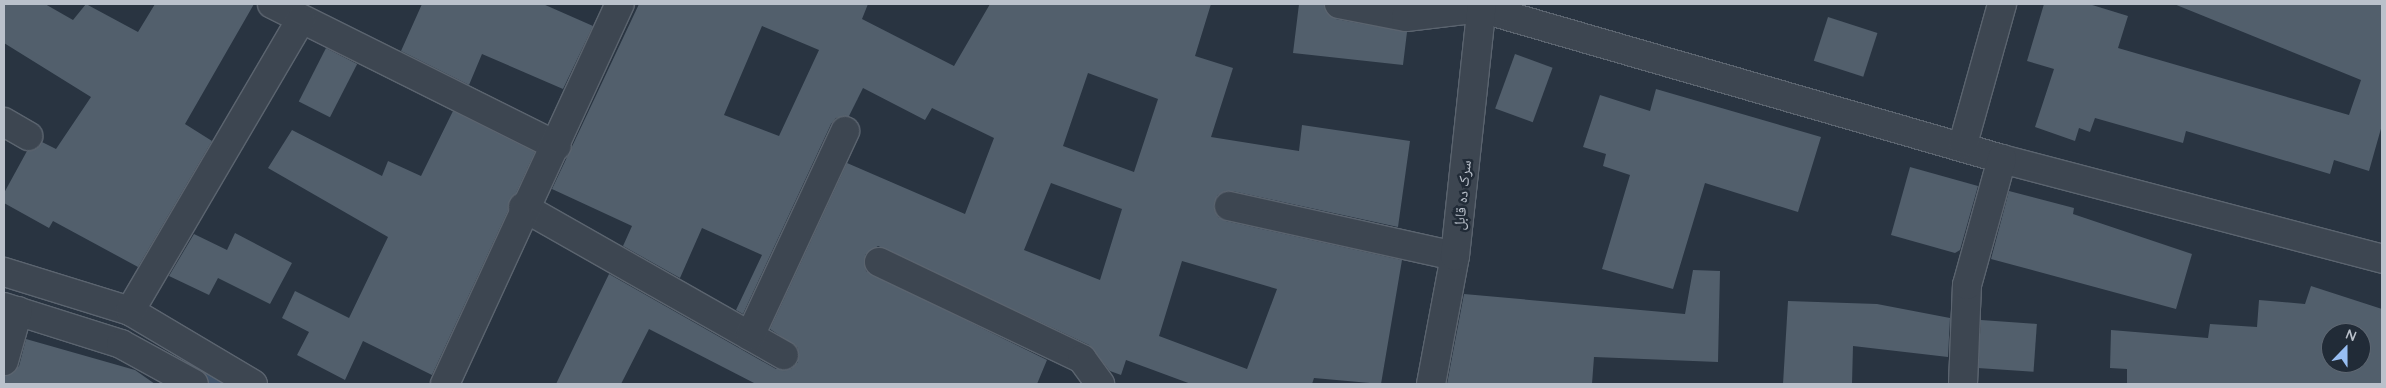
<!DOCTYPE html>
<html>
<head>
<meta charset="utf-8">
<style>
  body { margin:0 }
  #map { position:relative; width:2386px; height:388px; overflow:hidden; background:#293441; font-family:Quicksand,"Noto Naskh Arabic",sans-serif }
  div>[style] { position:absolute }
  .stream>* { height:11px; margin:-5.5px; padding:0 5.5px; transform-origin:5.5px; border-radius:5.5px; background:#405369 }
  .building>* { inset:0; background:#525f6c; transform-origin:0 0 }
  .roads { filter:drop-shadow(1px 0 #5b646f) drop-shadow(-1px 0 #5b646f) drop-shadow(0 1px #5b646f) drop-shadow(0 -1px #5b646f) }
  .minor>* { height:28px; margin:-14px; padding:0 14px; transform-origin:14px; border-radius:14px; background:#3d4651 }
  span { translate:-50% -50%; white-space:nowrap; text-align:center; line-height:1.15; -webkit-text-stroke:5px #212b37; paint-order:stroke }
  .street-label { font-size:15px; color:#bac1cb }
  .frame { position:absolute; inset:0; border:5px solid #bac1cb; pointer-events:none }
  .north { position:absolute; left:2321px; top:323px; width:50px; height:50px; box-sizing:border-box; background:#212b37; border:1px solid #5e6772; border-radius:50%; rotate:22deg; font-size:14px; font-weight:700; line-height:20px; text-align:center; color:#bac1cb }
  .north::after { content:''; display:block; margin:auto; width:18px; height:22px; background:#98bef2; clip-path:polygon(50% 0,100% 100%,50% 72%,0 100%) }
</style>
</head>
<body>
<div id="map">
  <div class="stream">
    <i style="left:188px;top:366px;width:36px;rotate:30deg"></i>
  </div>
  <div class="building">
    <i style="clip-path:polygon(4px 4px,45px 4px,73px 20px,86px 4px,138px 32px,155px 4px,254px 4px,185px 124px,212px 141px,138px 267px,53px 221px,49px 228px,4px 203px,4px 193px,27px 151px,42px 142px,56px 149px,91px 97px,4px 43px)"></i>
    <i style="clip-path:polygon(422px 4px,543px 4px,593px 26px,563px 89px,482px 54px,469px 85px,401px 51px)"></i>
    <i style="clip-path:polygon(evenodd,639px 4px,868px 4px,862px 19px,954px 66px,990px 4px,1211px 4px,1195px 56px,1233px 68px,1211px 137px,1299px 151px,1302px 125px,1410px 141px,1398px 227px,1232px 191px,1218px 195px,1214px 203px,1218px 217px,1226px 221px,1402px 260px,1381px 384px,1314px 378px,1312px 384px,1191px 384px,1126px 360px,1121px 375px,1110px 371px,1089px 345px,878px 246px,865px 255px,866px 271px,1047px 360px,1037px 384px,756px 384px,649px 329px,621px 384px,556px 384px,609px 274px,776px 369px,791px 369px,798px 362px,798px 348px,770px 329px,847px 163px,965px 214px,994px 138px,932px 108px,925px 120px,863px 88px,849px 116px,836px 118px,831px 124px,743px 314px,736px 310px,762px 255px,702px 228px,680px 278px,623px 246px,632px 226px,552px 189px,639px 4px,762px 26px,819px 50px,779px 136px,724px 115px,762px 26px,639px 4px,1088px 73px,1158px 99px,1134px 172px,1063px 146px,1088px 73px,639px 4px,1051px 183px,1122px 209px,1100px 280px,1024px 250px,1051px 183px,639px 4px,1182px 261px,1277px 289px,1247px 369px,1159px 336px,1182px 261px)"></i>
    <i style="clip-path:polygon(1299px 4px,1324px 4px,1336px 19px,1407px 32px,1403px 65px,1293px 53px)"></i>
    <i style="clip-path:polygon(2044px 4px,2089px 4px,2128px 16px,2118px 48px,2349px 115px,2361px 80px,2174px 4px,2382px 4px,2382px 125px,2369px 171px,2334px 160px,2330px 174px,2186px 131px,2183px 143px,2095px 118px,2090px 132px,2079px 128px,2075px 141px,2035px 127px,2054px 69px,2027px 61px)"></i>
    <i style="left:1828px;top:17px;width:52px;height:46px;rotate:18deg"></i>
    <i style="left:326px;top:48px;width:35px;height:60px;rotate:27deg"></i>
    <i style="left:1515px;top:54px;width:40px;height:58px;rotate:20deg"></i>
    <i style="clip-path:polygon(1656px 89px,1821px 137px,1798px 212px,1705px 183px,1673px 289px,1602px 269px,1630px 175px,1603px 166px,1606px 154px,1583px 147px,1600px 95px,1650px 111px)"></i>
    <i style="clip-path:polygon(453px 111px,535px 152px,432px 375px,363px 341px,345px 380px,297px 355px,309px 332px,282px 318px,295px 291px,349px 318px,388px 237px,268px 168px,292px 130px,382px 176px,388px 161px,421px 176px)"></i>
    <i style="clip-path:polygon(1910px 167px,1978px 186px,1960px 250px,1955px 253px,1891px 235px)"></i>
    <i style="clip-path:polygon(2009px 191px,2074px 208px,2073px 214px,2192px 254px,2176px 309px,1991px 259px)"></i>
    <i style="clip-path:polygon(235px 233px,292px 263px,270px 304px,218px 278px,209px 295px,169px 276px,194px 234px,227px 250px)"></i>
    <i style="clip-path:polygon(1693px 270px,1720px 271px,1718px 362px,1594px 357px,1592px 384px,1447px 384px,1464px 294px,1685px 314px)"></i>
    <i style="clip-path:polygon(evenodd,2311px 286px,2382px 309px,2382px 384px,2127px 384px,2127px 369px,2110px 368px,2111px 330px,2208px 338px,2210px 324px,2257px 327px,2259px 300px,2305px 304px,2311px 286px,2331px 333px,2361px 333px,2361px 363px,2331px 363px,2331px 333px)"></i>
    <i style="clip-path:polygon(1788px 301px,1877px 304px,1950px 318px,1948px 357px,1853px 346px,1852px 384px,1783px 384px)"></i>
    <i style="left:1981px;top:320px;width:56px;height:48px;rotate:4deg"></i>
    <i style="clip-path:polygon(26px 339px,135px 370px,155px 384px,4px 384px,4px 376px,19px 366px)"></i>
  </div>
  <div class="roads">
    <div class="minor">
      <i style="left:272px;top:4px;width:318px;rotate:26.5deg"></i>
      <i style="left:1339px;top:4px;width:68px;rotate:11deg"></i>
      <i style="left:1406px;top:17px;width:75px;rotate:-6.9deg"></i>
      <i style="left:1480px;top:8px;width:543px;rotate:16.13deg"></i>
      <i style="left:2002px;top:159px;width:393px;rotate:14.7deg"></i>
      <i style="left:4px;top:122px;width:28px;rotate:30deg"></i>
      <i style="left:1963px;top:144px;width:145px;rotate:-74.4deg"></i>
      <i style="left:1229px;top:206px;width:231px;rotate:12.5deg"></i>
      <i style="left:523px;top:207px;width:300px;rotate:29.6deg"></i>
      <i style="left:879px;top:262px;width:225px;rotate:25.5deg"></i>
      <i style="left:1082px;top:359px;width:31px;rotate:54deg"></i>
      <i style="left:4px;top:272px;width:132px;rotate:17.2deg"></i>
      <i style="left:130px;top:311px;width:143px;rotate:30.7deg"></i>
      <i style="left:4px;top:307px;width:123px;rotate:17.5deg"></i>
      <i style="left:121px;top:344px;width:83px;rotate:28.7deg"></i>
      <i style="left:130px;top:311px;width:338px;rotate:-59.6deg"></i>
      <i style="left:750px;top:336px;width:226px;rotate:-65.1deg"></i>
      <i style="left:4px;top:361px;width:52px;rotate:-74.4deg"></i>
      <i style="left:445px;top:384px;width:418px;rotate:-65.3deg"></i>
      <i style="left:1431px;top:384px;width:130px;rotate:-79.4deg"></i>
      <i style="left:1455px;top:256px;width:253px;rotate:-83.9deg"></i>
      <i style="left:1963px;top:384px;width:99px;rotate:-87.7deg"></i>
      <i style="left:1967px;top:285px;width:131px;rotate:-74.5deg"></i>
    </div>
  </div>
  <div class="street-label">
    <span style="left:1462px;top:195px;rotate:-84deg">سرک ده قابل</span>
  </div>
  <div class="frame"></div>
  <div class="north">N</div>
</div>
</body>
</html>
